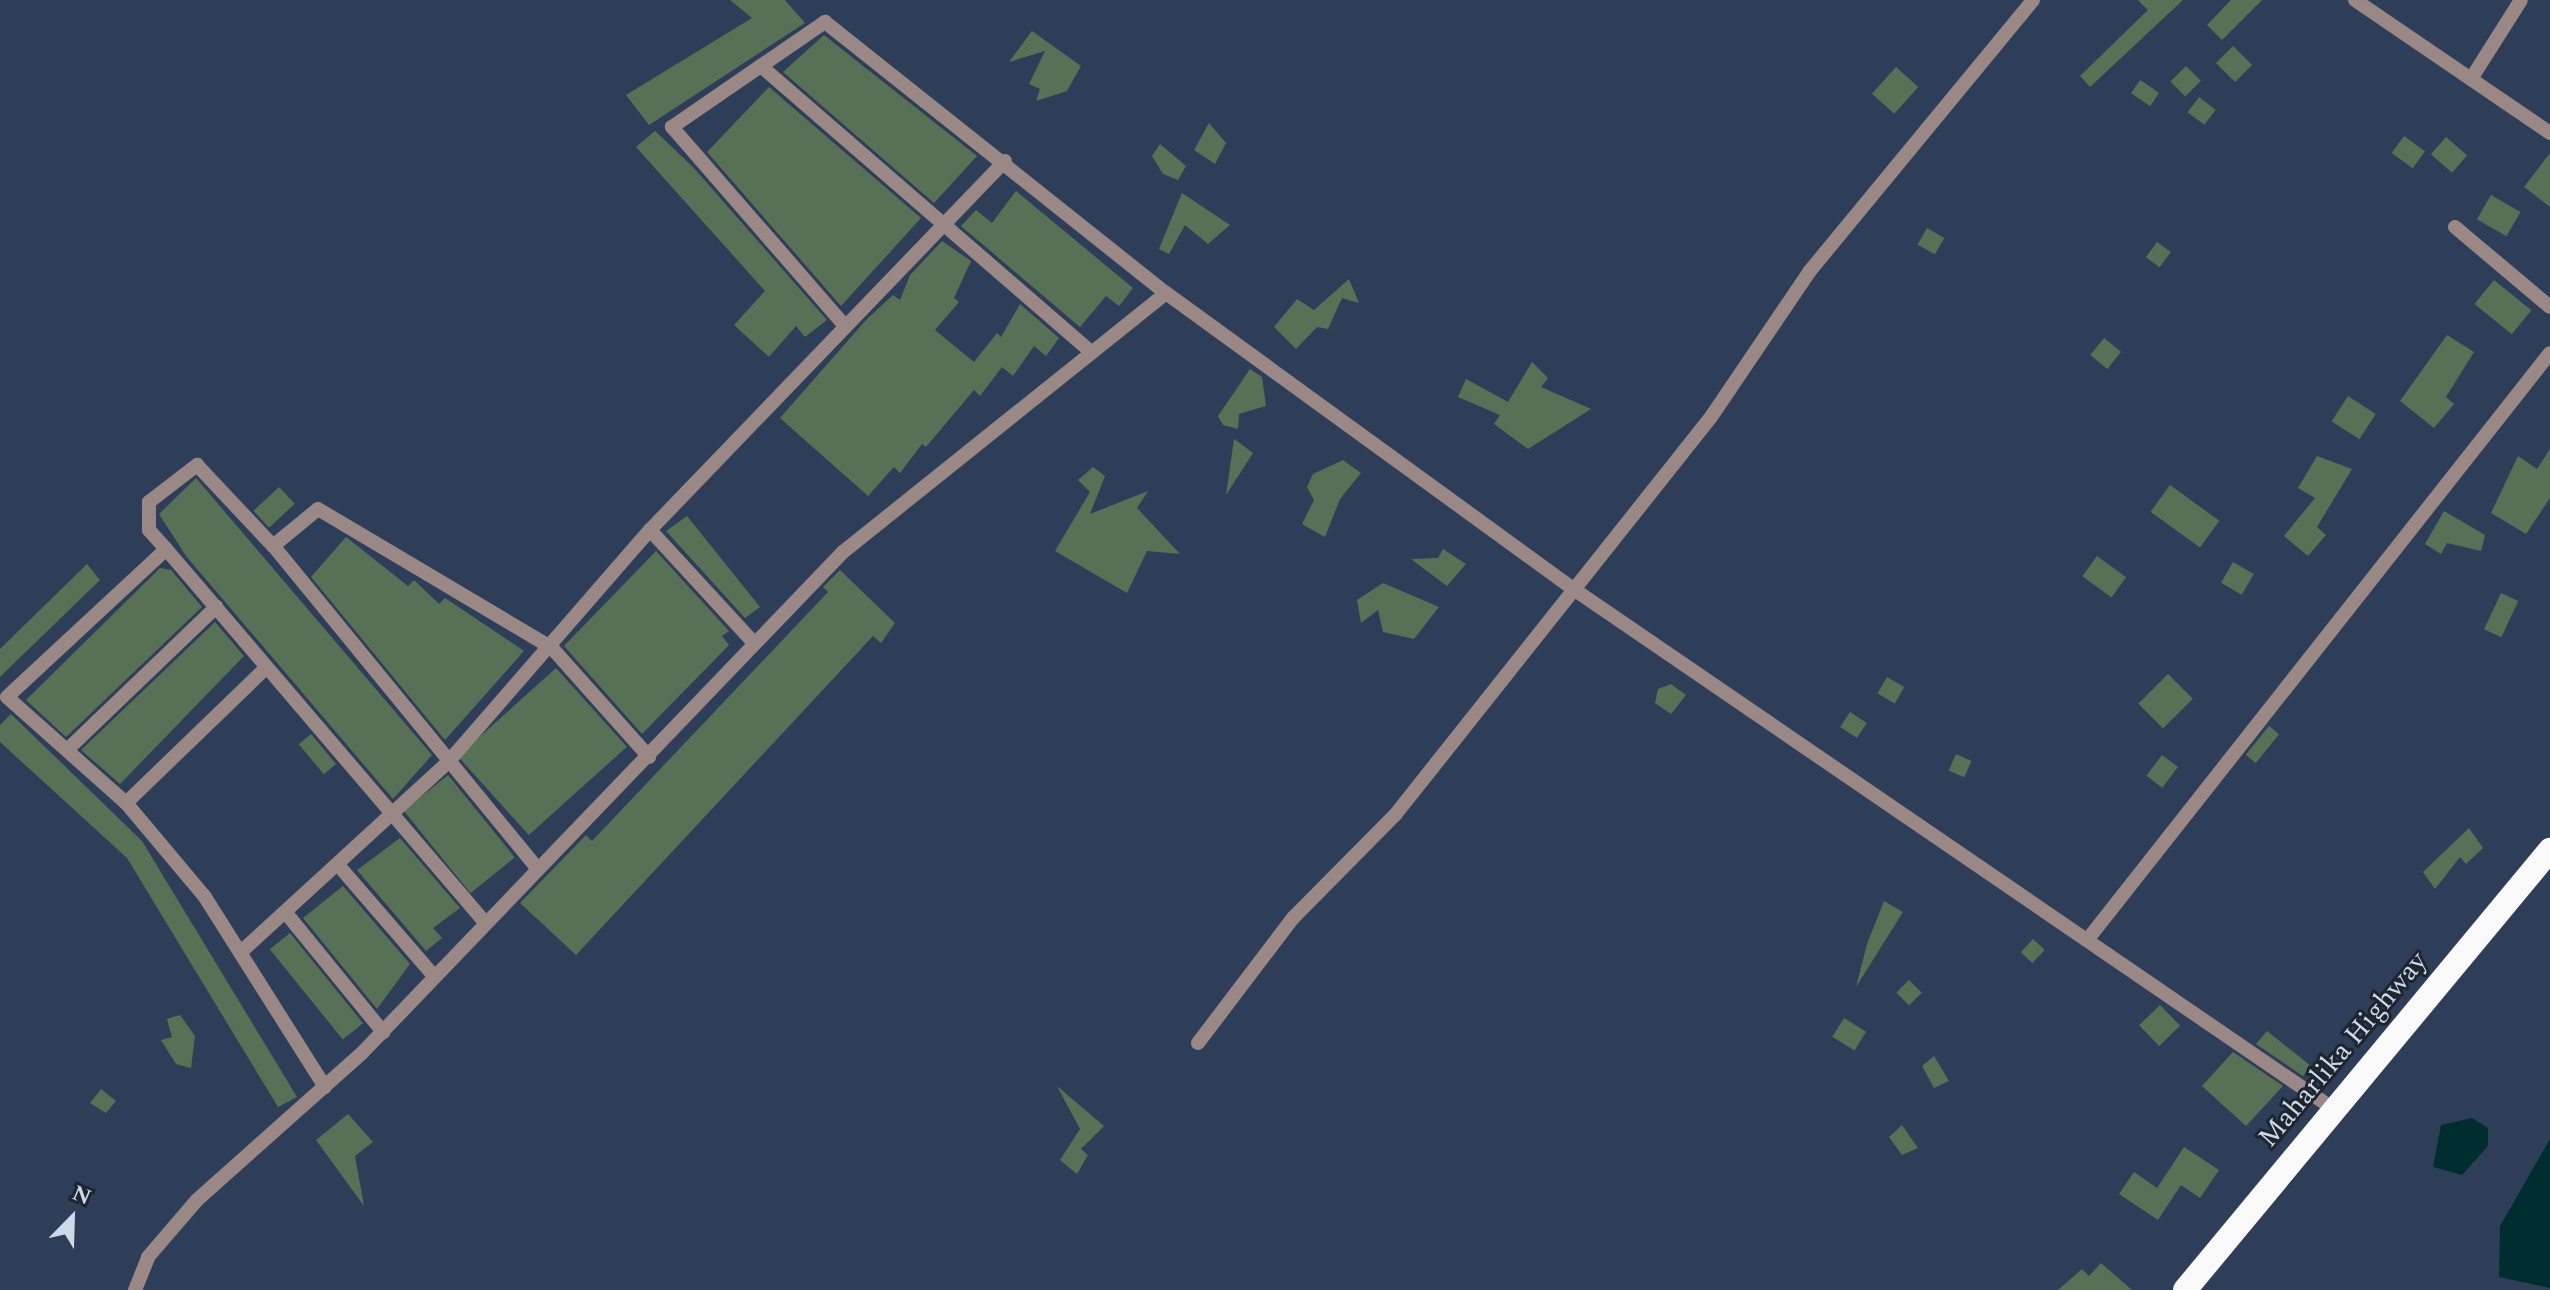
<!DOCTYPE html>
<html>
<head>
<meta charset="utf-8">
<style>
  body { margin:0 }
  #map { position:relative; width:2550px; height:1290px; overflow:hidden; background:#2f3e58; font-family:Spectral,serif }
  div>[style] { position:absolute }
  .water>* { inset:0; background:#002d30 }
  .building>* { inset:0; background:#587055; transform-origin:0 0 }
  .minor>* { height:14px; margin:-7px; padding:0 7px; transform-origin:7px; border-radius:7px; background:#9a8887 }
  .highway>* { height:24px; margin:-12px; padding:0 12px; transform-origin:12px; border-radius:12px; background:#f9f9f9 }
  span { translate:-50% -50%; white-space:nowrap; text-align:center; line-height:1.15; -webkit-text-stroke:6px #1e2531; paint-order:stroke }
  .street-label { font-size:28px; color:#ced8e8 }
  .north { position:absolute; left:32px; top:1178px; width:80px; height:80px; -webkit-text-stroke:6px #1e2531; paint-order:stroke; rotate:23deg; font-size:22px; font-weight:700; line-height:32px; text-align:center; color:#ced8e8 }
  .north::after { content:''; display:block; margin:auto; width:28px; height:36px; background:#ced8e8; clip-path:polygon(50% 0,100% 100%,50% 72%,0 100%) }
</style>
</head>
<body>
<div id="map">
  <div class="water">
    <i style="clip-path:polygon(2472px 1118px,2488px 1128px,2488px 1146px,2462px 1175px,2433px 1167px,2441px 1125px)"></i>
    <i style="clip-path:polygon(2550px 1139px,2550px 1288px,2499px 1277px,2500px 1226px)"></i>
  </div>
  <div class="building">
    <i style="clip-path:polygon(730px 0,785px 0,805px 23px,649px 125px,626px 95px,752px 18px)"></i>
    <i style="clip-path:polygon(2138px 0,2183px 0,2090px 87px,2080px 76px,2148px 10px)"></i>
    <i style="clip-path:polygon(2231px 0,2262px 0,2222px 40px,2207px 25px)"></i>
    <i style="clip-path:polygon(1032px 31px,1081px 66px,1067px 91px,1036px 101px,1040px 89px,1029px 84px,1045px 51px,1009px 62px)"></i>
    <i style="clip-path:polygon(824px 35px,977px 156px,934px 203px,783px 72px)"></i>
    <i style="left:2233px;top:46px;width:27px;height:24px;rotate:45deg"></i>
    <i style="left:2186px;top:66px;width:21px;height:22px;rotate:45deg"></i>
    <i style="left:1896px;top:67px;width:30px;height:36px;rotate:42deg"></i>
    <i style="left:2140px;top:80px;width:23px;height:16px;rotate:34deg"></i>
    <i style="clip-path:polygon(769px 87px,921px 218px,841px 306px,707px 152px)"></i>
    <i style="left:2199px;top:97px;width:21px;height:19px;rotate:37deg"></i>
    <i style="clip-path:polygon(1209px 123px,1226px 143px,1215px 164px,1194px 150px)"></i>
    <i style="clip-path:polygon(655px 131px,693px 167px,827px 320px,805px 337px,796px 326px,769px 357px,734px 325px,765px 291px,636px 147px)"></i>
    <i style="left:2404px;top:136px;width:26px;height:21px;rotate:36deg"></i>
    <i style="left:2446px;top:137px;width:28px;height:23px;rotate:41deg"></i>
    <i style="clip-path:polygon(1160px 144px,1186px 166px,1178px 180px,1163px 174px,1152px 156px)"></i>
    <i style="clip-path:polygon(2550px 153px,2550px 207px,2524px 187px)"></i>
    <i style="clip-path:polygon(1016px 191px,1133px 288px,1119px 306px,1106px 296px,1080px 327px,961px 226px,976px 210px,992px 223px)"></i>
    <i style="clip-path:polygon(1182px 193px,1230px 225px,1208px 244px,1185px 225px,1169px 254px,1159px 249px)"></i>
    <i style="left:2491px;top:195px;width:34px;height:28px;rotate:30deg"></i>
    <i style="left:1927px;top:228px;width:20px;height:19px;rotate:30deg"></i>
    <i style="clip-path:polygon(942px 241px,971px 261px,954px 298px,959px 302px,935px 330px,974px 362px,997px 333px,1001px 337px,1020px 304px,1059px 338px,1046px 356px,1034px 346px,1013px 376px,1002px 367px,980px 396px,974px 390px,926px 447px,922px 444px,900px 473px,894px 467px,868px 496px,780px 418px,866px 320px,893px 295px,900px 300px,910px 275px)"></i>
    <i style="left:2157px;top:242px;width:17px;height:19px;rotate:36deg"></i>
    <i style="clip-path:polygon(1349px 279px,1359px 303px,1342px 298px,1328px 329px,1317px 327px,1296px 349px,1274px 327px,1297px 299px,1314px 310px)"></i>
    <i style="left:2494px;top:280px;width:48px;height:31px;rotate:39deg"></i>
    <i style="clip-path:polygon(2447px 335px,2474px 352px,2446px 397px,2454px 404px,2434px 428px,2400px 401px)"></i>
    <i style="left:2104px;top:338px;width:22px;height:22px;rotate:39deg"></i>
    <i style="clip-path:polygon(1532px 362px,1548px 378px,1541px 387px,1591px 409px,1528px 449px,1494px 424px,1500px 415px,1458px 397px,1466px 379px,1508px 402px)"></i>
    <i style="clip-path:polygon(1250px 369px,1262px 377px,1266px 406px,1239px 414px,1238px 429px,1223px 425px,1218px 416px)"></i>
    <i style="left:2348px;top:396px;width:33px;height:30px;rotate:33deg"></i>
    <i style="clip-path:polygon(1234px 439px,1253px 453px,1226px 495px)"></i>
    <i style="clip-path:polygon(2550px 449px,2550px 498px,2526px 534px,2491px 513px,2518px 456px,2537px 469px)"></i>
    <i style="clip-path:polygon(2317px 456px,2352px 469px,2317px 527px,2326px 535px,2308px 556px,2284px 536px,2315px 498px,2298px 488px)"></i>
    <i style="clip-path:polygon(1343px 460px,1361px 473px,1340px 499px,1325px 537px,1302px 524px,1314px 500px,1307px 487px,1313px 474px)"></i>
    <i style="clip-path:polygon(1093px 467px,1105px 476px,1090px 514px,1148px 491px,1137px 508px,1180px 554px,1147px 551px,1127px 593px,1055px 551px,1090px 492px,1078px 480px)"></i>
    <i style="clip-path:polygon(196px 478px,432px 755px,393px 799px,186px 556px,159px 514px)"></i>
    <i style="left:2170px;top:485px;width:61px;height:33px;rotate:36deg"></i>
    <i style="left:279px;top:487px;width:23px;height:35px;rotate:47deg"></i>
    <i style="clip-path:polygon(2444px 511px,2485px 535px,2481px 551px,2447px 543px,2441px 554px,2425px 544px)"></i>
    <i style="clip-path:polygon(687px 516px,760px 607px,745px 618px,666px 531px)"></i>
    <i style="clip-path:polygon(346px 537px,408px 586px,414px 580px,439px 604px,445px 598px,524px 651px,445px 740px,311px 577px)"></i>
    <i style="clip-path:polygon(1443px 549px,1466px 564px,1447px 586px,1411px 559px,1438px 558px)"></i>
    <i style="clip-path:polygon(656px 551px,729px 631px,722px 636px,729px 645px,642px 734px,564px 646px)"></i>
    <i style="left:2097px;top:556px;width:36px;height:25px;rotate:36deg"></i>
    <i style="left:2233px;top:562px;width:24px;height:24px;rotate:30deg"></i>
    <i style="clip-path:polygon(87px 564px,100px 580px,0 677px,0 649px)"></i>
    <i style="clip-path:polygon(160px 568px,171px 570px,202px 607px,66px 737px,26px 700px)"></i>
    <i style="clip-path:polygon(840px 570px,895px 623px,881px 643px,873px 636px,576px 955px,520px 903px,586px 835px,592px 841px,828px 592px,823px 587px)"></i>
    <i style="clip-path:polygon(1383px 583px,1439px 607px,1414px 639px,1383px 632px,1378px 610px,1361px 623px,1357px 600px)"></i>
    <i style="left:2501px;top:593px;width:19px;height:40px;rotate:25deg"></i>
    <i style="clip-path:polygon(215px 622px,244px 656px,120px 784px,81px 750px)"></i>
    <i style="left:556px;top:668px;width:106px;height:132px;rotate:48deg"></i>
    <i style="left:2168px;top:674px;width:35px;height:42px;rotate:45deg"></i>
    <i style="left:1887px;top:677px;width:20px;height:19px;rotate:30deg"></i>
    <i style="clip-path:polygon(1671px 684px,1686px 695px,1671px 714px,1655px 703px,1658px 689px)"></i>
    <i style="left:1850px;top:712px;width:20px;height:18px;rotate:33deg"></i>
    <i style="clip-path:polygon(11px 714px,142px 841px,297px 1097px,278px 1107px,127px 858px,0 742px,0 725px)"></i>
    <i style="left:2269px;top:726px;width:13px;height:37px;rotate:39deg"></i>
    <i style="left:311px;top:734px;width:39px;height:16px;rotate:50deg"></i>
    <i style="left:1956px;top:754px;width:17px;height:18px;rotate:24deg"></i>
    <i style="left:2162px;top:755px;width:20px;height:26px;rotate:37deg"></i>
    <i style="left:448px;top:775px;width:106px;height:57px;rotate:51deg"></i>
    <i style="clip-path:polygon(2469px 828px,2483px 848px,2466px 864px,2460px 857px,2435px 889px,2423px 872px)"></i>
    <i style="clip-path:polygon(400px 838px,460px 908px,433px 928px,442px 938px,426px 951px,357px 870px)"></i>
    <i style="clip-path:polygon(343px 886px,410px 964px,377px 1009px,303px 918px)"></i>
    <i style="clip-path:polygon(1884px 901px,1903px 912px,1856px 987px,1867px 944px)"></i>
    <i style="left:290px;top:933px;width:116px;height:26px;rotate:51deg"></i>
    <i style="left:2033px;top:939px;width:16px;height:18px;rotate:43deg"></i>
    <i style="left:1909px;top:980px;width:18px;height:18px;rotate:45deg"></i>
    <i style="left:2160px;top:1005px;width:29px;height:29px;rotate:46deg"></i>
    <i style="clip-path:polygon(180px 1015px,195px 1036px,191px 1068px,176px 1064px,161px 1040px,172px 1037px,167px 1019px)"></i>
    <i style="left:1844px;top:1018px;width:26px;height:22px;rotate:32deg"></i>
    <i style="clip-path:polygon(2267px 1031px,2311px 1066px,2303px 1076px,2256px 1044px)"></i>
    <i style="clip-path:polygon(2233px 1052px,2283px 1086px,2246px 1126px,2202px 1086px)"></i>
    <i style="clip-path:polygon(1934px 1056px,1949px 1081px,1934px 1088px,1922px 1066px)"></i>
    <i style="clip-path:polygon(1057px 1086px,1104px 1126px,1081px 1149px,1088px 1155px,1077px 1174px,1060px 1160px,1080px 1129px)"></i>
    <i style="clip-path:polygon(101px 1089px,116px 1101px,106px 1113px,90px 1103px)"></i>
    <i style="clip-path:polygon(348px 1114px,373px 1142px,355px 1156px,364px 1206px,316px 1140px)"></i>
    <i style="clip-path:polygon(1902px 1125px,1918px 1148px,1902px 1155px,1889px 1137px)"></i>
    <i style="clip-path:polygon(2184px 1147px,2219px 1170px,2200px 1198px,2181px 1185px,2158px 1220px,2119px 1194px,2134px 1172px,2157px 1188px)"></i>
    <i style="clip-path:polygon(2101px 1263px,2132px 1290px,2058px 1290px,2082px 1269px,2089px 1276px)"></i>
  </div>
  <div class="minor">
    <i style="left:2355px;top:0;width:236px;rotate:34.3deg"></i>
    <i style="left:762px;top:67px;width:435px;rotate:40.9deg"></i>
    <i style="left:2471px;top:79px;width:93px;rotate:-57.7deg"></i>
    <i style="left:2455px;top:227px;width:124px;rotate:40.1deg"></i>
    <i style="left:845px;top:326px;width:264px;rotate:-131deg"></i>
    <i style="left:672px;top:127px;width:186px;rotate:-34.5deg"></i>
    <i style="left:825px;top:22px;width:436px;rotate:38.5deg"></i>
    <i style="left:1166px;top:293px;width:502px;rotate:36deg"></i>
    <i style="left:1572px;top:588px;width:921px;rotate:34.38deg"></i>
    <i style="left:650px;top:530px;width:154px;rotate:47.4deg"></i>
    <i style="left:166px;top:549px;width:25px;rotate:-132deg"></i>
    <i style="left:149px;top:530px;width:28px;rotate:-90deg"></i>
    <i style="left:149px;top:502px;width:61px;rotate:-37.6deg"></i>
    <i style="left:197px;top:465px;width:111px;rotate:46.8deg"></i>
    <i style="left:67px;top:750px;width:207px;rotate:-43.8deg"></i>
    <i style="left:126px;top:803px;width:194px;rotate:-44deg"></i>
    <i style="left:339px;top:866px;width:145px;rotate:49.2deg"></i>
    <i style="left:537px;top:868px;width:416px;rotate:-129.3deg"></i>
    <i style="left:273px;top:546px;width:58px;rotate:-39.4deg"></i>
    <i style="left:318px;top:509px;width:272px;rotate:30.7deg"></i>
    <i style="left:552px;top:648px;width:146px;rotate:48.3deg"></i>
    <i style="left:286px;top:913px;width:154px;rotate:50.8deg"></i>
    <i style="left:2088px;top:939px;width:746px;rotate:-51.75deg"></i>
    <i style="left:242px;top:951px;width:281px;rotate:-42.5deg"></i>
    <i style="left:449px;top:761px;width:306px;rotate:-49deg"></i>
    <i style="left:650px;top:530px;width:512px;rotate:-46.11deg"></i>
    <i style="left:1198px;top:1043px;width:157px;rotate:-52.8deg"></i>
    <i style="left:1293px;top:918px;width:145px;rotate:-45.3deg"></i>
    <i style="left:1395px;top:815px;width:508px;rotate:-51.55deg"></i>
    <i style="left:1711px;top:417px;width:175px;rotate:-55.9deg"></i>
    <i style="left:1809px;top:272px;width:352px;rotate:-50.5deg"></i>
    <i style="left:325px;top:1087px;width:225px;rotate:-122.3deg"></i>
    <i style="left:205px;top:897px;width:123px;rotate:-130deg"></i>
    <i style="left:126px;top:803px;width:159px;rotate:-138.3deg"></i>
    <i style="left:7px;top:697px;width:217px;rotate:-42.9deg"></i>
    <i style="left:166px;top:549px;width:488px;rotate:49.5deg"></i>
    <i style="left:135px;top:1290px;width:35px;rotate:-68deg"></i>
    <i style="left:148px;top:1257px;width:75px;rotate:-49.3deg"></i>
    <i style="left:197px;top:1200px;width:221px;rotate:-41.7deg"></i>
    <i style="left:362px;top:1053px;width:695px;rotate:-46.17deg"></i>
    <i style="left:843px;top:552px;width:414px;rotate:-38.7deg"></i>
  </div>
  <div class="highway">
    <i style="left:2185px;top:1290px;width:572px;rotate:-50.32deg"></i>
  </div>
  <div class="street-label">
    <span style="left:2343px;top:1050px;rotate:-50deg">Maharlika Highway</span>
  </div>
  <div class="north">N</div>
</div>
</body>
</html>
